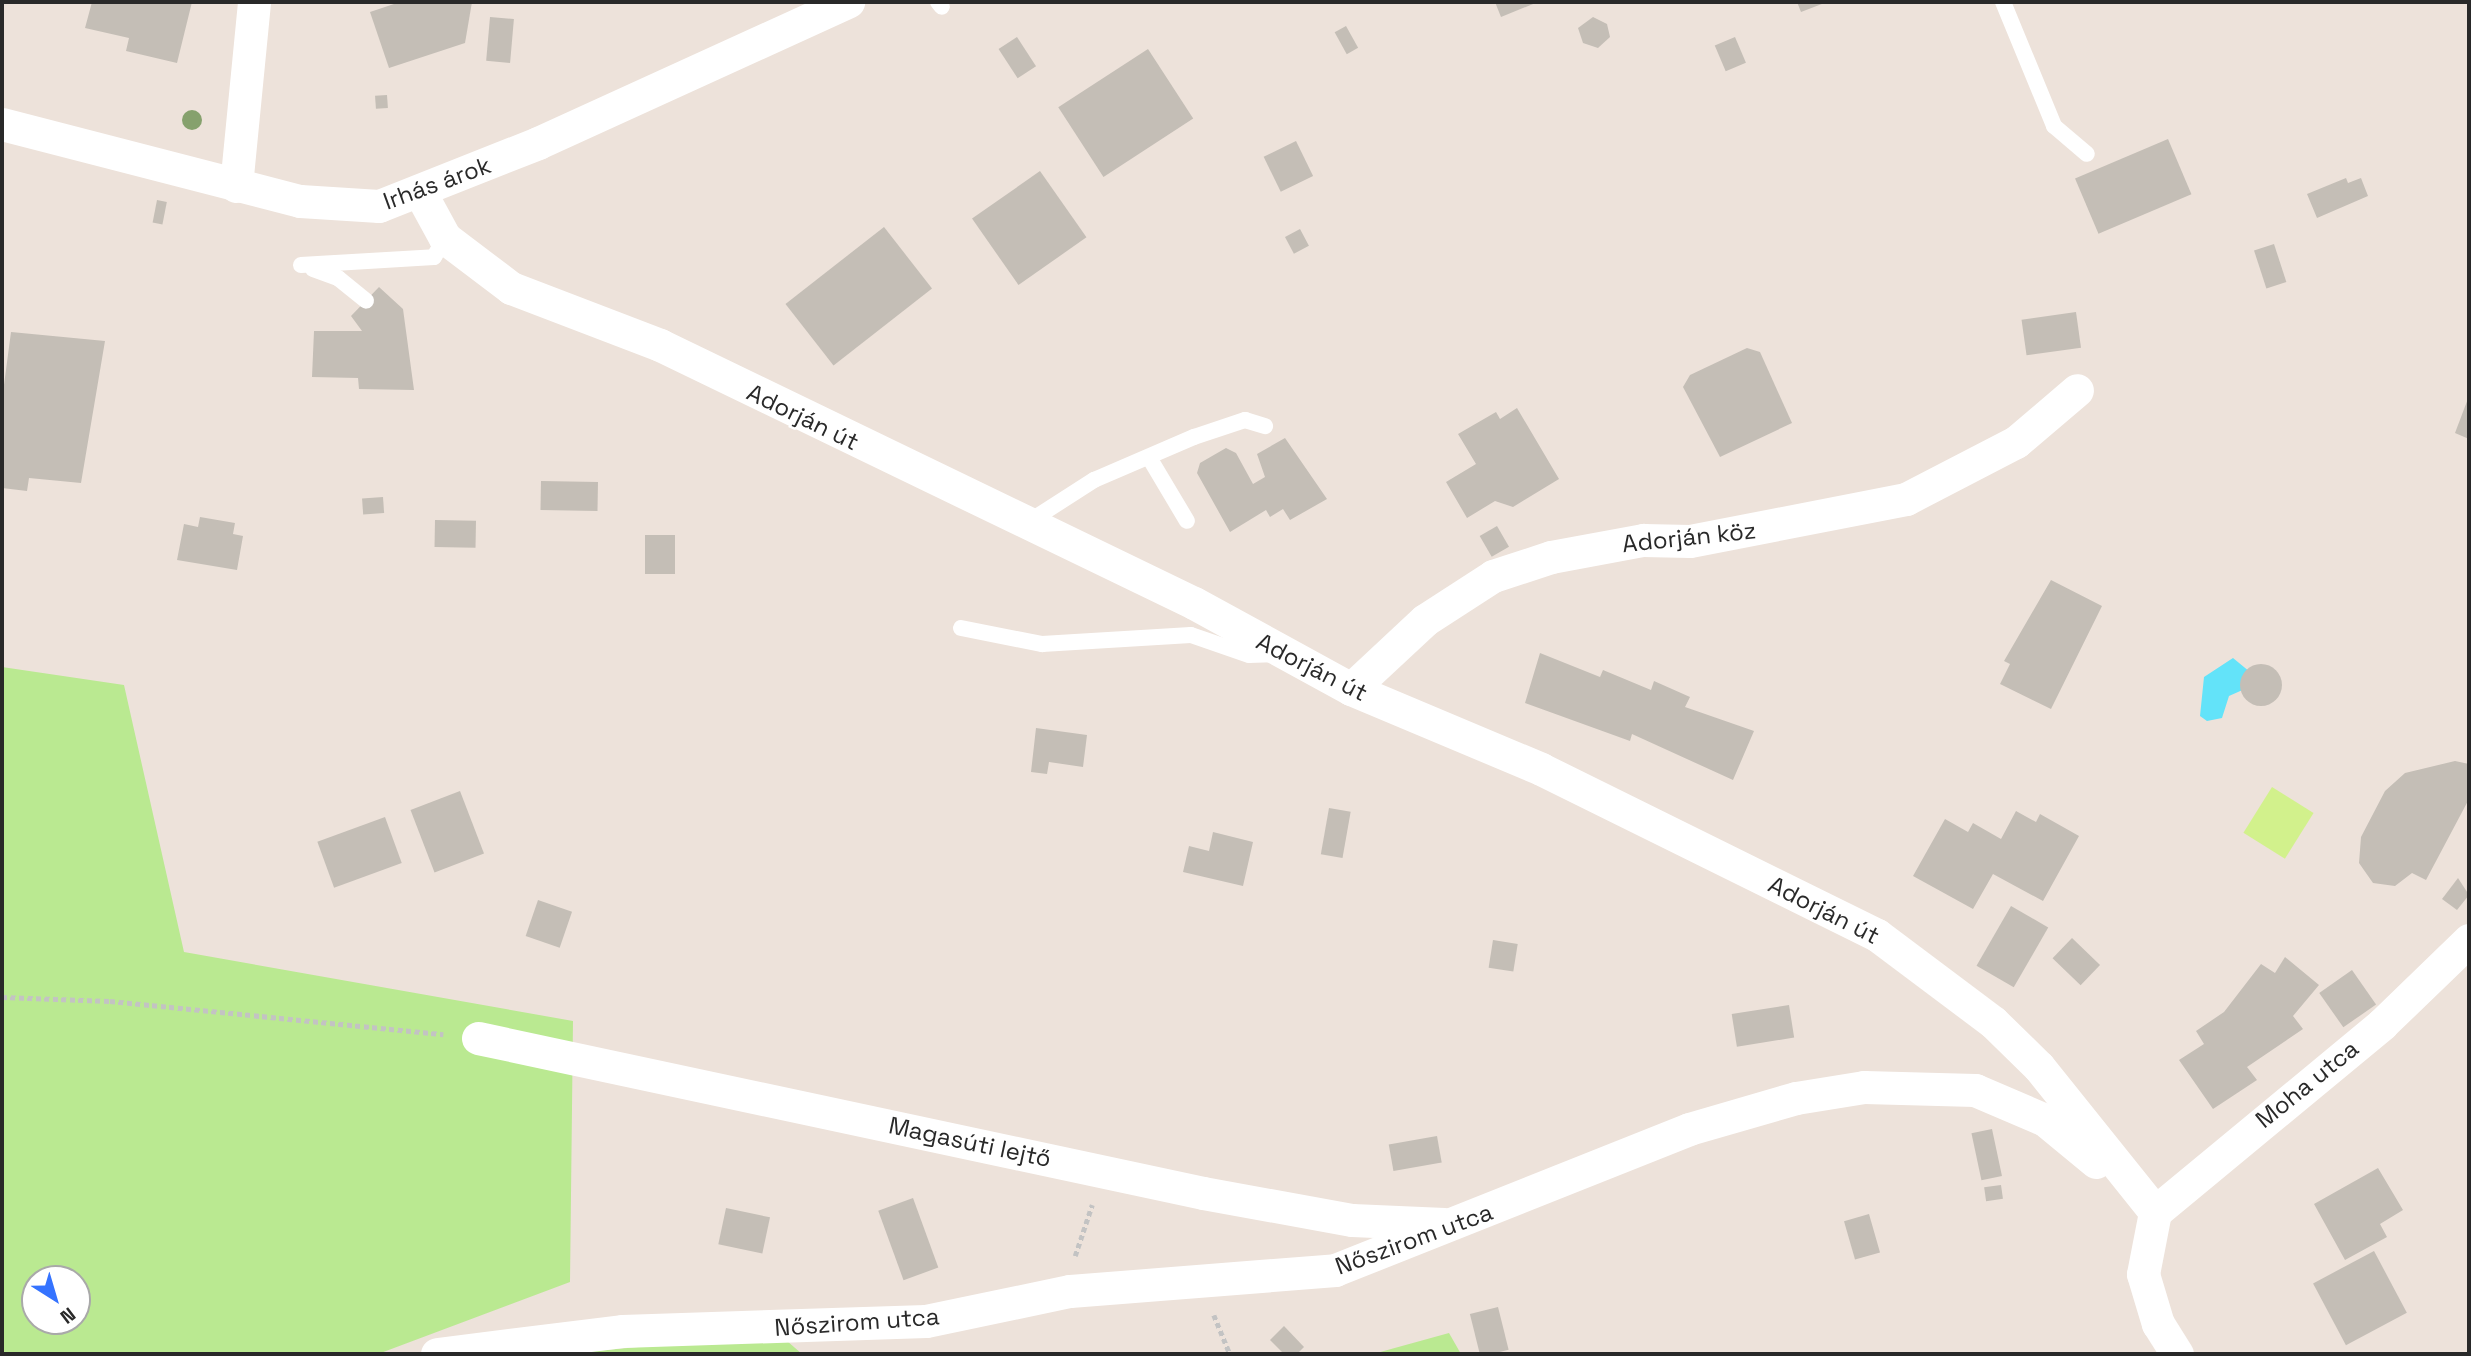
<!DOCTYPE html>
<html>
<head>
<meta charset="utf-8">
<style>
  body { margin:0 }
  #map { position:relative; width:2471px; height:1356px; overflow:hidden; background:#ede2da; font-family:"Space Grotesk",sans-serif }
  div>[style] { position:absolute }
  .green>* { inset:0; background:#bae991 }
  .pitch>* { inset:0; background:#d2f18c; transform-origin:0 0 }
  .water>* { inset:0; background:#63e3f9 }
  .building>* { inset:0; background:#c4beb6; transform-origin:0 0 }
  .round { border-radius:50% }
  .path>* { height:4.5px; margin-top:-2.25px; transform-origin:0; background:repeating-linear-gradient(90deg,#c3c3c3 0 5px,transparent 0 8.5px) }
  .lane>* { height:16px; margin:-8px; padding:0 8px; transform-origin:8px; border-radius:8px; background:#fff }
  .street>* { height:33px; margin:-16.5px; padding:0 16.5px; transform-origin:16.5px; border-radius:16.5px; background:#fff }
  .trees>* { width:20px; height:20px; margin:-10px; border-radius:50%; background:#86a16d }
  span { translate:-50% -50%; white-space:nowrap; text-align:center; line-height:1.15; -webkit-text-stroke:5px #fff; paint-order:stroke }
  .street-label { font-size:24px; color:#292929 }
  .frame { position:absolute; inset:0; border:4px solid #292929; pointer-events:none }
  .north { position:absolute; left:21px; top:1265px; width:70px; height:70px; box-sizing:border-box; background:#fff; border:2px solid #a9a9a9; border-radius:50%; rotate:143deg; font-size:19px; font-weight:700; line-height:28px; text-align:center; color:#292929 }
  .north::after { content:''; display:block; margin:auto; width:24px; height:32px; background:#3573ff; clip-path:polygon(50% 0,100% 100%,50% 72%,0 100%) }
</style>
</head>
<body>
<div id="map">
  <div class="green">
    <i style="clip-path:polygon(evenodd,2px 667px,124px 685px,184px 952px,573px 1021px,570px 1282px,378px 1354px,2px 1354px,2px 667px,35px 1279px,77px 1279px,77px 1321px,35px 1321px,35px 1279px)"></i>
    <i style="clip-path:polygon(1449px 1333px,1461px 1354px,1373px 1354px)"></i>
    <i style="clip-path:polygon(779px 1334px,802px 1354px,562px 1354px)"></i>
  </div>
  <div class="pitch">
    <i style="left:2272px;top:787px;width:49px;height:54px;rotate:32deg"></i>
  </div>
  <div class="water">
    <i style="clip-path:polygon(2233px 658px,2250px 672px,2247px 688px,2229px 696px,2222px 718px,2207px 721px,2200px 716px,2204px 677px)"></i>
  </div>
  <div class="building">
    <i style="clip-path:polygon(92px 2px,192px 2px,177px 63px,126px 51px,129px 38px,85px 28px)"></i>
    <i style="clip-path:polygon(400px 2px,472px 2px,465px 43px,389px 68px,370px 12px)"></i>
    <i style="clip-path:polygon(1495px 2px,1538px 2px,1501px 17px)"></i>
    <i style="clip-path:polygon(1797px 2px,1827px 2px,1801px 12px)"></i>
    <i style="left:490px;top:17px;width:24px;height:44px;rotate:5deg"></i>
    <i style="clip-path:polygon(1593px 17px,1607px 24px,1610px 37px,1598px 48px,1583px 43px,1578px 28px)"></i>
    <i style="left:1346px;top:26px;width:25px;height:13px;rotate:61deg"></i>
    <i style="left:1017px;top:37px;width:35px;height:22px;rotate:57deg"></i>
    <i style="left:1735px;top:37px;width:28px;height:22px;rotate:67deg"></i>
    <i style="left:1148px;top:49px;width:83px;height:107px;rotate:57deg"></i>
    <i style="left:387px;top:95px;width:13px;height:12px;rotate:86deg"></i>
    <i style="left:2168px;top:139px;width:60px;height:101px;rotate:67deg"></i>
    <i style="left:1296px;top:141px;width:39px;height:36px;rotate:64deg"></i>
    <i style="left:1040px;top:171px;width:81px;height:83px;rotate:55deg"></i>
    <i style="clip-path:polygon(2346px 178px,2348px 183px,2361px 178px,2368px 196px,2317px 218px,2307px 194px)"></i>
    <i style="left:157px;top:200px;width:10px;height:23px;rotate:11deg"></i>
    <i style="left:884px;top:227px;width:78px;height:125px;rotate:52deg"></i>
    <i style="left:1300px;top:229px;width:19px;height:17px;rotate:62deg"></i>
    <i style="left:2274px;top:244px;width:40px;height:21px;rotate:72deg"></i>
    <i style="clip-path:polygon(379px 287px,403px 309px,414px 390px,359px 389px,358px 378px,312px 377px,314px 331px,362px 331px,351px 316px)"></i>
    <i style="left:2076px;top:312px;width:36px;height:55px;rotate:82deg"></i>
    <i style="clip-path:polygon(11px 332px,105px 341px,81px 483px,29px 478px,27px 491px,2px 488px,2px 400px)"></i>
    <i style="clip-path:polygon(1747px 348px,1760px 352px,1792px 423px,1720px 457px,1683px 387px,1690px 375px)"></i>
    <i style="clip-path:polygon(2469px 396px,2469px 439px,2455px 433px)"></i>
    <i style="clip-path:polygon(1517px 408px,1559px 479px,1513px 507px,1495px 501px,1467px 518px,1446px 482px,1476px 464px,1458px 434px,1496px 412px,1500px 419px)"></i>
    <i style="clip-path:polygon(1285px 438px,1327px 499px,1290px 520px,1283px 509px,1270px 517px,1266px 510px,1230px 532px,1197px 473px,1200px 463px,1226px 448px,1236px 453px,1253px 484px,1265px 477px,1257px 454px)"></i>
    <i style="left:541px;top:481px;width:57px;height:29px;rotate:1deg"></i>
    <i style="left:383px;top:497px;width:16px;height:21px;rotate:86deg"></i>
    <i style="clip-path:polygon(200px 517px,235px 523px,233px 534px,243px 536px,237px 570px,177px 560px,184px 524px,198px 527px)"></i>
    <i style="left:435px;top:520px;width:41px;height:27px;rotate:1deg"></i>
    <i style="left:1497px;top:526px;width:24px;height:20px;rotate:60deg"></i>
    <i style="left:645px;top:535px;width:30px;height:39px"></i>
    <i style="clip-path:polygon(2051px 580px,2102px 606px,2051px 709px,2000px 684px,2010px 664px,2004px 661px)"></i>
    <i style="clip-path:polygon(1540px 653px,1600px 677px,1603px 670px,1651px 690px,1654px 681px,1690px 697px,1685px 707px,1754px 731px,1733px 780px,1632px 734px,1630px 741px,1525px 703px)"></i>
    <i class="round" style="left:2240px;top:664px;width:42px;height:42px"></i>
    <i style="clip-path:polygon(1036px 728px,1087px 735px,1083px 767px,1049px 762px,1047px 774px,1031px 772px)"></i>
    <i style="clip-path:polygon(2455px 761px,2469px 764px,2469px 799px,2426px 880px,2412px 873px,2395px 886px,2373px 883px,2359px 863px,2361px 837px,2385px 791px,2405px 773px)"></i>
    <i style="left:460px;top:791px;width:67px;height:53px;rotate:69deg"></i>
    <i style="left:1329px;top:808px;width:22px;height:47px;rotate:10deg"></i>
    <i style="clip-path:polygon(2016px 811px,2036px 822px,2040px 814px,2079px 836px,2043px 901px,1993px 874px,1973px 909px,1913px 876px,1945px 819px,1968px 832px,1973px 823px,2001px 839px)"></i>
    <i style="left:385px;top:817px;width:49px;height:72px;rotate:70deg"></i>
    <i style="clip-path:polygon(1213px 832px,1253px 842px,1243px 886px,1183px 872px,1189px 846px,1209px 851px)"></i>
    <i style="clip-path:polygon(2458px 878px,2469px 895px,2457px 910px,2442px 899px)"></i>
    <i style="left:538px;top:900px;width:36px;height:38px;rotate:19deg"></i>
    <i style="left:2011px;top:906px;width:43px;height:69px;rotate:30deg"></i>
    <i style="left:2072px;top:938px;width:39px;height:28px;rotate:44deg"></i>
    <i style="left:1493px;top:940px;width:25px;height:28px;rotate:9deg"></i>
    <i style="clip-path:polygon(2285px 957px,2319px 985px,2293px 1016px,2303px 1029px,2247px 1067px,2257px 1080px,2213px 1109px,2179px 1060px,2204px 1044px,2196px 1031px,2224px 1012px,2261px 964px,2275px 973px)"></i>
    <i style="left:2352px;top:970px;width:42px;height:40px;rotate:55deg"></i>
    <i style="left:1789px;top:1005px;width:33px;height:58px;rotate:81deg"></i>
    <i style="left:1992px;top:1129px;width:48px;height:21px;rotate:78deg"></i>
    <i style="left:1437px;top:1136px;width:27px;height:49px;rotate:80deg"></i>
    <i style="clip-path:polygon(2378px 1168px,2403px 1210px,2380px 1224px,2387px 1237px,2345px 1260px,2314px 1204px)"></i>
    <i style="left:2001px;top:1185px;width:14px;height:17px;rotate:82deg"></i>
    <i style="left:913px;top:1198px;width:74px;height:37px;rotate:70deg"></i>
    <i style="left:726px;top:1208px;width:45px;height:37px;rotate:12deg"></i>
    <i style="left:1869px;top:1214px;width:40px;height:26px;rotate:74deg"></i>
    <i style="left:2374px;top:1251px;width:70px;height:69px;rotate:62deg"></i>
    <i style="left:1498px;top:1307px;width:44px;height:29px;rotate:76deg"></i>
    <i style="clip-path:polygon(1284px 1326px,1304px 1347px,1297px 1354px,1284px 1354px,1270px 1340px)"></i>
  </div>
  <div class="path">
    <i style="left:2px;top:997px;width:108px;rotate:2.1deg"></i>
    <i style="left:110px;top:1001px;width:335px;rotate:5.7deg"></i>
    <i style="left:1075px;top:1256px;width:54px;rotate:-71.6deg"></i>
    <i style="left:1214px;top:1315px;width:42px;rotate:67.7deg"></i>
  </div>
  <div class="lane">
    <i style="left:938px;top:2px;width:6px;rotate:51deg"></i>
    <i style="left:2003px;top:2px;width:134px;rotate:67.6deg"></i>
    <i style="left:2054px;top:126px;width:43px;rotate:40.3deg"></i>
    <i style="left:301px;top:265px;width:133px;rotate:-3.4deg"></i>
    <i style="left:434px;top:257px;width:22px;rotate:-60deg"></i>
    <i style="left:313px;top:269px;width:27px;rotate:20deg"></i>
    <i style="left:338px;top:278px;width:36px;rotate:39deg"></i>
    <i style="left:1150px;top:459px;width:72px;rotate:59.2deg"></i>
    <i style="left:1027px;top:523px;width:80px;rotate:-32.7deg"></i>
    <i style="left:1094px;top:480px;width:109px;rotate:-23.3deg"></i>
    <i style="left:1194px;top:437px;width:54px;rotate:-18.4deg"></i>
    <i style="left:1245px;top:420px;width:21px;rotate:17deg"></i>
    <i style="left:961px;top:628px;width:83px;rotate:11.2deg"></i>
    <i style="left:1042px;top:644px;width:149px;rotate:-3.5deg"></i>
    <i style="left:1191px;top:635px;width:61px;rotate:19deg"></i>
    <i style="left:1249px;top:655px;width:24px;rotate:-2deg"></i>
  </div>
  <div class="street">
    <i style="left:2px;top:124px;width:308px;rotate:14.5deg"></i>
    <i style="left:300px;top:201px;width:79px;rotate:3.6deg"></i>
    <i style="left:379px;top:206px;width:171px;rotate:-21.6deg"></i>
    <i style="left:538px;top:143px;width:341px;rotate:-24.5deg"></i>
    <i style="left:236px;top:186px;width:185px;rotate:-84.4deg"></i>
    <i style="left:421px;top:194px;width:50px;rotate:61.4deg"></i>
    <i style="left:445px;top:238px;width:83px;rotate:37.1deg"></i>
    <i style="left:511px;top:288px;width:160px;rotate:20.9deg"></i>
    <i style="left:660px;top:345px;width:593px;rotate:25.79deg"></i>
    <i style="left:1194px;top:603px;width:179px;rotate:28.7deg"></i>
    <i style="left:1351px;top:689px;width:206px;rotate:22.8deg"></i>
    <i style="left:1541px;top:769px;width:375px;rotate:26.3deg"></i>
    <i style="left:1877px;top:935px;width:145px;rotate:36.9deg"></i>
    <i style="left:1993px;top:1022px;width:64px;rotate:44.4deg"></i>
    <i style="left:2039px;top:1067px;width:186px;rotate:51.3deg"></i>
    <i style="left:1351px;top:689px;width:101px;rotate:-43deg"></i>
    <i style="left:1425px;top:620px;width:81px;rotate:-32.9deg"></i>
    <i style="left:1493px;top:576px;width:61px;rotate:-18.1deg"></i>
    <i style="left:1551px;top:557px;width:94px;rotate:-10.5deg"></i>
    <i style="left:1643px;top:540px;width:47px;rotate:1.2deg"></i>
    <i style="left:1690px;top:541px;width:220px;rotate:-11deg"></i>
    <i style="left:1906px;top:499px;width:124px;rotate:-27.4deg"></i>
    <i style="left:2016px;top:442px;width:80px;rotate:-40.4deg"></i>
    <i style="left:478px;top:1038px;width:741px;rotate:12.07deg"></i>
    <i style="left:1203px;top:1193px;width:151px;rotate:10.3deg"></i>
    <i style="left:1352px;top:1220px;width:92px;rotate:2.5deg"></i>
    <i style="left:437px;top:1354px;width:186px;rotate:-7.1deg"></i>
    <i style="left:622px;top:1331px;width:304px;rotate:-1.9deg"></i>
    <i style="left:926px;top:1321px;width:147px;rotate:-11.8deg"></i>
    <i style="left:1070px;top:1291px;width:266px;rotate:-4.5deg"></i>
    <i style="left:1335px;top:1270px;width:381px;rotate:-21.7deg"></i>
    <i style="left:1689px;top:1129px;width:111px;rotate:-16.2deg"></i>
    <i style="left:1796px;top:1098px;width:69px;rotate:-9.2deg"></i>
    <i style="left:1864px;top:1087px;width:111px;rotate:1.5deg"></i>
    <i style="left:1975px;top:1090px;width:76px;rotate:23.2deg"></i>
    <i style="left:2045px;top:1120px;width:66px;rotate:39.5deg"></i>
    <i style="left:2177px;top:1354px;width:36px;rotate:-122deg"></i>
    <i style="left:2158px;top:1324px;width:52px;rotate:-106.7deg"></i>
    <i style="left:2143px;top:1274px;width:63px;rotate:-79deg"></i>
    <i style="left:2155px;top:1212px;width:295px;rotate:-39.6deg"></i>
    <i style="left:2382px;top:1024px;width:121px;rotate:-44deg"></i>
  </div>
  <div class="trees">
    <i style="left:192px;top:120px"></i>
  </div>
  <div class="street-label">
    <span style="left:437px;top:183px;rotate:-20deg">Irhás árok</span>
    <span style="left:803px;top:417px;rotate:26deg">Adorján út</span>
    <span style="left:1689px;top:537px;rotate:-6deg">Adorján köz</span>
    <span style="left:1312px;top:667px;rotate:27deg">Adorján út</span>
    <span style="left:1824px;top:910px;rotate:27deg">Adorján út</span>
    <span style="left:2307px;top:1084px;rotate:-39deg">Moha utca</span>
    <span style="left:970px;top:1142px;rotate:12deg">Magasúti lejtő</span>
    <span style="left:1414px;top:1239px;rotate:-20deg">Nőszirom utca</span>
    <span style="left:857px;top:1322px;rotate:-4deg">Nőszirom utca</span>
  </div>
  <div class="frame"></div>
  <div class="north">N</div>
</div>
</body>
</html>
